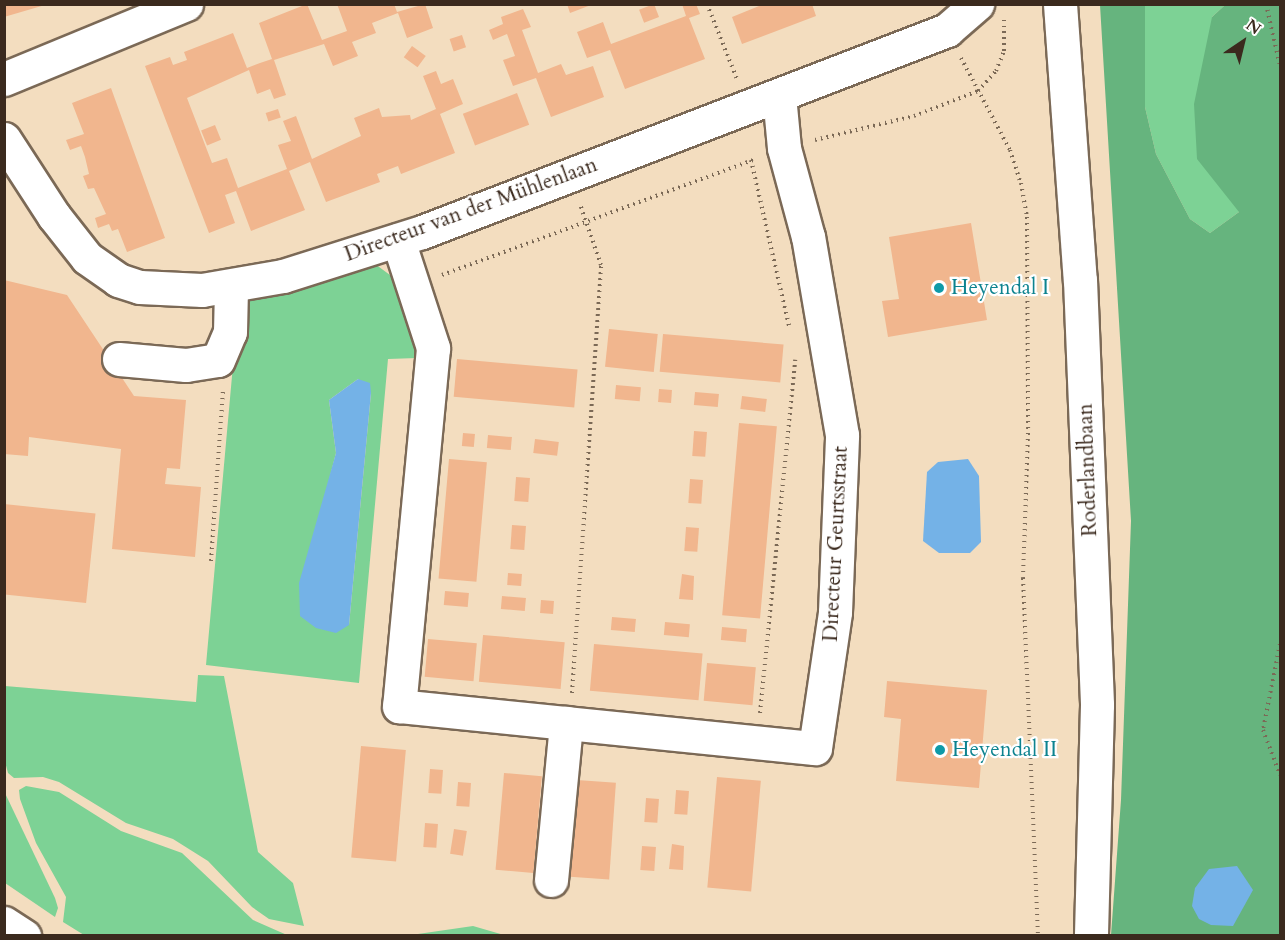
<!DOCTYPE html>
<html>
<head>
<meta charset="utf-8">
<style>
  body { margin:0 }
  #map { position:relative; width:1285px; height:940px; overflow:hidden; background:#f3ddbf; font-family:Cardo,serif }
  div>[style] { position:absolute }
  .green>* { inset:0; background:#7dd295 }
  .forest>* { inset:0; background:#66b47e }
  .water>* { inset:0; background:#74b2e7 }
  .building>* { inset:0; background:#f1b68e; transform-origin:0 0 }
  .path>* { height:4px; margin-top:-2px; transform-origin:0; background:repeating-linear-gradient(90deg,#7b6956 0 1.5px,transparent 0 6px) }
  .roads { filter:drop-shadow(2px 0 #7b6956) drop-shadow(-2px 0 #7b6956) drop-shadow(0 2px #7b6956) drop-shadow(0 -2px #7b6956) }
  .minor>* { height:33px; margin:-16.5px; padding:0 16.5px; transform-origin:16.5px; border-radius:16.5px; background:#fff }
  .major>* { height:33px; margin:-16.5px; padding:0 16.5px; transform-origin:16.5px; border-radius:16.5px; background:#fff }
  .dots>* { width:16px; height:16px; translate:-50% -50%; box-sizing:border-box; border:3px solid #fff; border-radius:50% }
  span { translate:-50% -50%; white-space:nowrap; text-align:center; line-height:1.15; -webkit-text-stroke:4.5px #fff; paint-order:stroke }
  .street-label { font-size:21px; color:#3b2a1e }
  .culture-label { font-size:21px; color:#0d838f }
  .left { translate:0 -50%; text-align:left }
  .frame { position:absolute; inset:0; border:6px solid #3b2a1e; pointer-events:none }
  .north { position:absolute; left:1213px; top:12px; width:60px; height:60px; -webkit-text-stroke:4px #fff; paint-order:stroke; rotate:35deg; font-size:16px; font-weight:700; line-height:24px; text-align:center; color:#3b2a1e }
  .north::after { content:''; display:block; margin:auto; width:21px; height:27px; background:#3b2a1e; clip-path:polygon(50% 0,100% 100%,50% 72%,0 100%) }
</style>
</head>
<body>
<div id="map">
  <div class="green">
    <i style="clip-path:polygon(1145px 5px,1225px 5px,1212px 17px,1239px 212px,1210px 233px,1190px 219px,1156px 154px,1145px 107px)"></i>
    <i style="clip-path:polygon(evenodd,371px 261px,394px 278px,417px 358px,388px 359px,359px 683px,206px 665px,233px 365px,246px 298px,371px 261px,358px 379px,371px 393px,349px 625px,320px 515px,336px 453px,329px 400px,358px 379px)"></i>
    <i style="clip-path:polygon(198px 675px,224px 676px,258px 852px,293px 883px,304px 926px,269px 919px,252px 907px,208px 861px,173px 839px,126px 823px,59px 782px,43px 777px,14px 778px,8px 773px,4px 758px,5px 686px,196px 702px)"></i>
    <i style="clip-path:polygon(26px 786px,59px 792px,121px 831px,182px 853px,253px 920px,287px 935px,84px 935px,63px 922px,66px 897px,36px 843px,20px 799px,19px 790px)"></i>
    <i style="clip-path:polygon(4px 791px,55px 898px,58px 908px,55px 917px,5px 883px)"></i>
    <i style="clip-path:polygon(473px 926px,504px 935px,411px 935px)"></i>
  </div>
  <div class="forest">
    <i style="clip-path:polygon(1100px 5px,1145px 5px,1145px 107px,1156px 154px,1190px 219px,1210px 233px,1239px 212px,1197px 159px,1194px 104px,1212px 17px,1225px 5px,1280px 5px,1280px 935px,1111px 935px,1121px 800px,1131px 521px)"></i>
  </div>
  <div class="water">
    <i style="clip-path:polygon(358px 379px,370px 383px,371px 393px,349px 625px,336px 633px,316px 628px,300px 616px,299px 583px,336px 453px,329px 400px)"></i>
    <i style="clip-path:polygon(968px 459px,979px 476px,981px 542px,970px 553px,939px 553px,923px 541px,927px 472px,938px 462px)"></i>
    <i style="clip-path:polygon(1237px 866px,1253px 890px,1233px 926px,1211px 925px,1199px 919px,1192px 906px,1195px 888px,1209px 869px)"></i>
  </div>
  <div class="building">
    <i style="clip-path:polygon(4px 4px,45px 4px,45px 5px,4px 17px)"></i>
    <i style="clip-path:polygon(307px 4px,322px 40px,347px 31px,337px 4px,394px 4px,397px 12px,425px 4px,433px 28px,407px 38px,398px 13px,372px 23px,376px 33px,352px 42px,358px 56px,333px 66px,324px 44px,274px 60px,286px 95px,274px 99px,270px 89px,257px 94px,249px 70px,187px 98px,212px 163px,227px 158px,238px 188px,287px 169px,278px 145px,291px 141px,283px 121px,296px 116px,312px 159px,361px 136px,354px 118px,379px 108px,382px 117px,410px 115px,411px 120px,436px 109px,423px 76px,436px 71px,441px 84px,453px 79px,463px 104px,440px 114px,455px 153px,401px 174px,398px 166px,377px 174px,380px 182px,326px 202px,310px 162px,289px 171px,305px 210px,251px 231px,236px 191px,225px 195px,235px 223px,209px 233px,145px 66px,170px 57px,173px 65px,187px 60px,184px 52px,233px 33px,247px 68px,260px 63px,272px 59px,259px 23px)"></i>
    <i style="clip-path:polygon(567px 4px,591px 4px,591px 5px,570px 13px)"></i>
    <i style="left:654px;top:4px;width:14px;height:16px;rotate:69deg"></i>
    <i style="clip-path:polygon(682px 4px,696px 4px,700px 14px,689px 18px,705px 59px,625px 89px,610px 50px,587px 58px,577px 32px,603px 22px,611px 44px,686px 16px)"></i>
    <i style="clip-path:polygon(764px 4px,812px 4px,816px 16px,742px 44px,732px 17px)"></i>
    <i style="clip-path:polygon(523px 9px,531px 27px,522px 30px,538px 73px,561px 64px,566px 75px,593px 66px,604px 97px,551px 117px,536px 78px,513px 86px,503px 60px,515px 56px,507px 34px,493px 40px,489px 30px,503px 24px,501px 17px)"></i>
    <i style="left:462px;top:35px;width:13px;height:13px;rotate:72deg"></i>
    <i style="left:412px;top:46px;width:17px;height:14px;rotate:36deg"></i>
    <i style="clip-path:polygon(111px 88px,165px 238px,127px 252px,118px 229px,112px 231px,109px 224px,98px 228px,95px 218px,106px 214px,94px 188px,88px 189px,83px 176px,89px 174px,85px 157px,81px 146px,70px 150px,66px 140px,84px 134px,72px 103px)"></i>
    <i style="left:517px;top:93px;width:34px;height:58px;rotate:69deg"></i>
    <i style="left:278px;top:109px;width:9px;height:13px;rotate:72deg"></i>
    <i style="left:215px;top:125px;width:16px;height:15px;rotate:68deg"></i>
    <i style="clip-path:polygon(971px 223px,987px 320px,888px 337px,882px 301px,899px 299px,889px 237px)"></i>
    <i style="clip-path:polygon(4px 280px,67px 295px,134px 396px,186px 400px,180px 469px,167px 468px,165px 484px,201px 487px,195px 557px,112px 549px,121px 449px,29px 437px,28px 456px,4px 454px)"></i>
    <i style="left:609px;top:329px;width:49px;height:38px;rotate:6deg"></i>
    <i style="left:663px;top:334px;width:121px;height:38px;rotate:5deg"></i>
    <i style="left:457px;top:359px;width:121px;height:38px;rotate:5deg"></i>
    <i style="left:616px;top:385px;width:25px;height:14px;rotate:5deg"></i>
    <i style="left:659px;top:389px;width:13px;height:13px;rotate:4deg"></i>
    <i style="left:695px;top:392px;width:24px;height:13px;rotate:5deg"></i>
    <i style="left:742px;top:396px;width:25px;height:13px;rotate:7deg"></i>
    <i style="left:739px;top:423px;width:38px;height:193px;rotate:5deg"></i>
    <i style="left:694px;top:431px;width:13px;height:25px;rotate:4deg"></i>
    <i style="left:463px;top:433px;width:12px;height:13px;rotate:5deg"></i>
    <i style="left:488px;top:435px;width:24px;height:13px;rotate:5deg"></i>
    <i style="left:535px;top:439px;width:24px;height:14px;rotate:7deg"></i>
    <i style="left:449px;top:459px;width:38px;height:120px;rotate:5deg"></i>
    <i style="left:516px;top:477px;width:14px;height:24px;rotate:4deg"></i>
    <i style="left:690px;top:479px;width:13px;height:24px;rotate:4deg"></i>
    <i style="left:4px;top:504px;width:92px;height:90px;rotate:6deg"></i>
    <i style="left:512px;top:525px;width:14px;height:24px;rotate:4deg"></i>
    <i style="left:686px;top:527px;width:13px;height:24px;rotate:4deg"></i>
    <i style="left:508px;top:573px;width:14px;height:12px;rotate:4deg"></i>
    <i style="clip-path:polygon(682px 574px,694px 576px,693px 600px,679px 599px)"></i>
    <i style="left:445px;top:591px;width:24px;height:14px;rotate:5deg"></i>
    <i style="left:502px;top:596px;width:24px;height:13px;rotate:5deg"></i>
    <i style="left:541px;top:600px;width:13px;height:13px;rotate:4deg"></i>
    <i style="left:612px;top:617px;width:24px;height:13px;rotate:5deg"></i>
    <i style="left:665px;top:622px;width:25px;height:13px;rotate:5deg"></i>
    <i style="left:722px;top:627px;width:25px;height:13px;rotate:5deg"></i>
    <i style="left:483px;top:635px;width:82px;height:47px;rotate:5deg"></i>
    <i style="left:428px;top:639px;width:49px;height:38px;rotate:5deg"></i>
    <i style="left:594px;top:644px;width:109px;height:47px;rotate:5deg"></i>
    <i style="left:707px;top:663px;width:49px;height:38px;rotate:5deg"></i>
    <i style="clip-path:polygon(887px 681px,987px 690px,979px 788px,896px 781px,901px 719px,884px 717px)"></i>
    <i style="left:361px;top:746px;width:45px;height:112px;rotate:5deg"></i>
    <i style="left:430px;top:769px;width:13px;height:24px;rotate:4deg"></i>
    <i style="left:504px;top:773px;width:38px;height:97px;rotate:5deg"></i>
    <i style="left:717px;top:777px;width:44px;height:111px;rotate:5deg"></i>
    <i style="left:577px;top:780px;width:39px;height:97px;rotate:4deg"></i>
    <i style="left:458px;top:782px;width:13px;height:24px;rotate:4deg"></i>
    <i style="left:676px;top:790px;width:13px;height:24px;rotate:4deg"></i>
    <i style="left:646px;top:798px;width:13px;height:24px;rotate:4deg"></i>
    <i style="left:425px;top:823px;width:13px;height:24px;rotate:4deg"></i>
    <i style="left:454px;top:829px;width:13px;height:25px;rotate:9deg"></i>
    <i style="clip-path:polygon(672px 844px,684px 846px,683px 870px,669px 869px)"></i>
    <i style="left:642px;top:846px;width:14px;height:24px;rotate:4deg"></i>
  </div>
  <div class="path">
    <i style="left:707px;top:4px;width:81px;rotate:68.2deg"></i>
    <i style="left:1266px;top:4px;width:64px;rotate:77.3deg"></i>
    <i style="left:961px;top:58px;width:104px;rotate:62deg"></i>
    <i style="left:1010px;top:150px;width:35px;rotate:72deg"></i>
    <i style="left:1021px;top:183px;width:35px;rotate:80deg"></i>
    <i style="left:1027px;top:217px;width:216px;rotate:89.7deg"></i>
    <i style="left:1028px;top:433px;width:145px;rotate:92deg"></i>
    <i style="left:1023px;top:578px;width:358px;rotate:87.6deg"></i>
    <i style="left:815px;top:140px;width:102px;rotate:-13.6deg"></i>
    <i style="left:914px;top:116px;width:69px;rotate:-21.3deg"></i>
    <i style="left:978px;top:91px;width:27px;rotate:-48deg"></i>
    <i style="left:996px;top:71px;width:22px;rotate:-68deg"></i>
    <i style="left:1004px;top:51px;width:31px;rotate:-90deg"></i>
    <i style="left:751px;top:160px;width:170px;rotate:77.1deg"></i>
    <i style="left:442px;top:275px;width:332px;rotate:-20.3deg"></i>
    <i style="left:211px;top:561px;width:170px;rotate:-86deg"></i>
    <i style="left:1280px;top:644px;width:88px;rotate:101.2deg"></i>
    <i style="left:1263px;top:730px;width:48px;rotate:69.3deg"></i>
    <i style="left:572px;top:693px;width:429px;rotate:-86.1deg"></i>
    <i style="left:601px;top:265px;width:65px;rotate:-109deg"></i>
    <i style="left:760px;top:713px;width:355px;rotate:-84.3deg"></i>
  </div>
  <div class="roads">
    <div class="minor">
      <i style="left:4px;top:79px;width:197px;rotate:-22.4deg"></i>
      <i style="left:4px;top:139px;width:92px;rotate:57deg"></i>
      <i style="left:54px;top:216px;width:53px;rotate:51.8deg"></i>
      <i style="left:87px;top:258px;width:38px;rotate:35deg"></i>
      <i style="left:118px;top:280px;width:23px;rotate:18deg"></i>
      <i style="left:140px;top:287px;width:62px;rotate:2.8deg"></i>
      <i style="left:202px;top:290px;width:82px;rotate:-9.8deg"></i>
      <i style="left:283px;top:276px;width:146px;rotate:-17.6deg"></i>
      <i style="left:422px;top:232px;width:563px;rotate:-21.04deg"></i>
      <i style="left:947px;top:30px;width:40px;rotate:-41deg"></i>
      <i style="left:398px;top:240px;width:114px;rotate:72deg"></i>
      <i style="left:433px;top:348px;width:360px;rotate:95.4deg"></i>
      <i style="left:399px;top:706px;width:418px;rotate:5.8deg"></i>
      <i style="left:815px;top:748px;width:137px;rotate:-81.6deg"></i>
      <i style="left:835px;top:612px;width:177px;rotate:-87.7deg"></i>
      <i style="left:842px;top:435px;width:201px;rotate:-99.7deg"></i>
      <i style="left:808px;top:237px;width:92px;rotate:-105.1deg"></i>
      <i style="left:784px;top:148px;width:53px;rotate:-95.4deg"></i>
      <i style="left:119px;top:359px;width:67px;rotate:5.1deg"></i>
      <i style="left:186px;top:365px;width:32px;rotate:-9deg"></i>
      <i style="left:218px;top:360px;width:30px;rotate:-67deg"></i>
      <i style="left:230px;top:332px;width:45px;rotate:-88.7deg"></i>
      <i style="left:551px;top:880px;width:158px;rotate:-84.5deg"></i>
      <i style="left:4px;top:923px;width:24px;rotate:33deg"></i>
    </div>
    <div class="major">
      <i style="left:1060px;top:4px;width:277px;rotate:85.9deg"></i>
      <i style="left:1080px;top:280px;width:425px;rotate:87.7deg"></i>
      <i style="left:1097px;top:705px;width:231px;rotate:91.5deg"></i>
    </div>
  </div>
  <div class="dots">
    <i style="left:939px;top:288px;background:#0f9aa8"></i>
    <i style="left:940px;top:750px;background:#0f9aa8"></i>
  </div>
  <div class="street-label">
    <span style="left:471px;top:210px;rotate:-20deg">Directeur van der Mühlenlaan</span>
    <span style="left:1088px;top:470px;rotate:-92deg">Roderlandbaan</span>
    <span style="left:836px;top:544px;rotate:-87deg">Directeur Geurtsstraat</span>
  </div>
  <div class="culture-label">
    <span class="left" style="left:951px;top:288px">Heyendal I</span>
    <span class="left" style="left:952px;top:750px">Heyendal II</span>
  </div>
  <div class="frame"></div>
  <div class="north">N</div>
</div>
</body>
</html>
